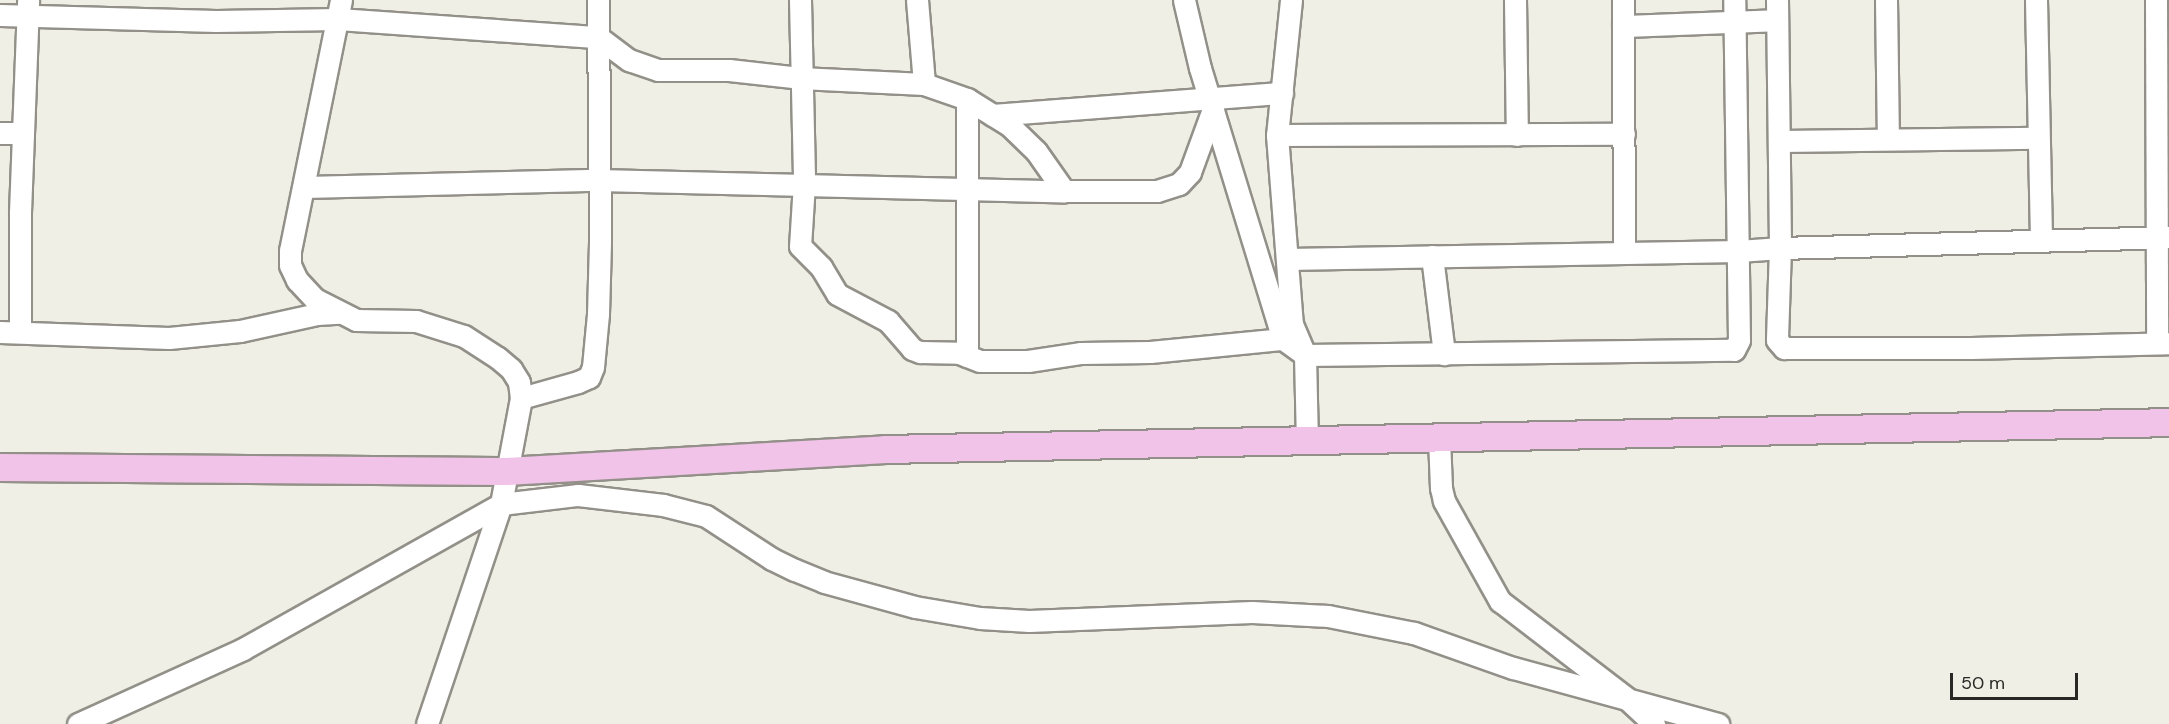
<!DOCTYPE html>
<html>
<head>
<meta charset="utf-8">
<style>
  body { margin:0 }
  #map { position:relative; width:2169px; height:724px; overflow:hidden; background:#f0efe6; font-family:"DM Sans",sans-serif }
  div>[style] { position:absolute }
  .roads { filter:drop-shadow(2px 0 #929088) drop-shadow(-2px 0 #929088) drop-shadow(0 2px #929088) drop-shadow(0 -2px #929088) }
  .minor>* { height:21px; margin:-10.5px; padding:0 10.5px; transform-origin:10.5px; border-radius:10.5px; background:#fff }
  .major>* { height:27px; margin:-13.5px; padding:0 13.5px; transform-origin:13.5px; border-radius:13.5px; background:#f1c3e8 }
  span { translate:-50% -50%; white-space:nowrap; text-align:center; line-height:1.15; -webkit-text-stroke:6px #f0efe6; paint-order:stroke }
  .scale { position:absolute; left:1950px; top:673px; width:128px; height:27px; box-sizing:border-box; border:3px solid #282824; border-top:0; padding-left:8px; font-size:18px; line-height:21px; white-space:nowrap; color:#282824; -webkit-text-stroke:4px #f0efe6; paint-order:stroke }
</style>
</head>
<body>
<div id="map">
  <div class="roads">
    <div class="minor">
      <i style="left:341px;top:0;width:255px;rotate:101.5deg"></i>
      <i style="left:290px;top:250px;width:15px;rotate:90deg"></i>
      <i style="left:290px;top:265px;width:17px;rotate:65deg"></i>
      <i style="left:297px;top:280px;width:26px;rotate:47deg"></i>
      <i style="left:315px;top:299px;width:46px;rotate:27.1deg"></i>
      <i style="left:356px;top:320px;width:60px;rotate:1deg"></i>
      <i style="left:416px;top:321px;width:50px;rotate:17.4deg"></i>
      <i style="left:464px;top:336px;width:40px;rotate:32.9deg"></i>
      <i style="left:498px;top:358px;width:17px;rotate:40deg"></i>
      <i style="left:511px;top:369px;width:15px;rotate:58deg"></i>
      <i style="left:519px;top:382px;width:16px;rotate:83deg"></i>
      <i style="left:521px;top:398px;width:108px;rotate:100.7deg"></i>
      <i style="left:501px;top:504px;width:232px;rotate:108.6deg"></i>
      <i style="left:800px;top:0;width:183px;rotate:88.7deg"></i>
      <i style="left:804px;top:183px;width:63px;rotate:93.6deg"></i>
      <i style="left:800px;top:246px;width:30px;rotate:45deg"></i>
      <i style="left:821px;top:267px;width:31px;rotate:59deg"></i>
      <i style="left:837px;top:294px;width:58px;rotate:27.9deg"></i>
      <i style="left:888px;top:321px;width:37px;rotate:49deg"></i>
      <i style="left:912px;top:349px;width:9px;rotate:21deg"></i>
      <i style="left:920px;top:352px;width:39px;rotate:1deg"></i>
      <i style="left:959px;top:353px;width:22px;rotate:21deg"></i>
      <i style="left:980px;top:361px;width:48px"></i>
      <i style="left:1028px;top:361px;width:54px;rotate:-8.6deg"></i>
      <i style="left:1081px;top:353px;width:69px;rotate:-0.8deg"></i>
      <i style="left:1150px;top:352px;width:134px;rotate:-5.6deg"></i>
      <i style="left:917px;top:0;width:84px;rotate:85.2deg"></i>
      <i style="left:1184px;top:0;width:70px;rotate:76.8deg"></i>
      <i style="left:1200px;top:68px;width:283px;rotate:73deg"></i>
      <i style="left:1283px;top:339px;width:27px;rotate:36deg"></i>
      <i style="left:1305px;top:355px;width:429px;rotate:-0.7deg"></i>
      <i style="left:1734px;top:350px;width:11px;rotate:-63deg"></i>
      <i style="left:1739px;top:340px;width:340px;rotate:-90.8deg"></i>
      <i style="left:1291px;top:0;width:136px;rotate:95.9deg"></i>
      <i style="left:1277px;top:135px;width:190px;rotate:85.5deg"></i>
      <i style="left:1292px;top:324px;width:34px;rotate:67deg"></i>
      <i style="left:1305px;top:355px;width:86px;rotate:88.7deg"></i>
      <i style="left:1515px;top:0;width:135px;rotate:89.2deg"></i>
      <i style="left:1623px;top:0;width:253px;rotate:89.8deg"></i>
      <i style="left:1777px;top:0;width:248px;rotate:89.3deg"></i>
      <i style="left:1780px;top:248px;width:389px;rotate:-1.6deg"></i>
      <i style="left:1886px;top:0;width:139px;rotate:89.2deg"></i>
      <i style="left:2036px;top:0;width:238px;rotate:88.8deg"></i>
      <i style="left:2156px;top:0;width:343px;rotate:89.8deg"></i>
      <i style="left:0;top:15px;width:216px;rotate:1.6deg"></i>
      <i style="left:216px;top:21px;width:122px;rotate:-0.9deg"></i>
      <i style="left:338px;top:19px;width:261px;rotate:4deg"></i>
      <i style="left:598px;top:37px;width:39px;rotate:37deg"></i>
      <i style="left:629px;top:60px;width:31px;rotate:19deg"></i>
      <i style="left:658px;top:70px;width:71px"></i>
      <i style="left:729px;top:70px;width:71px;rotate:6.4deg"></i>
      <i style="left:800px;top:78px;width:124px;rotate:2.8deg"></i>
      <i style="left:924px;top:84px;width:46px;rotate:19.2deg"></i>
      <i style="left:967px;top:99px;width:49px;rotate:31.8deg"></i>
      <i style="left:1009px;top:125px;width:37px;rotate:44deg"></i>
      <i style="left:1036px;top:151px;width:49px;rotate:55deg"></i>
      <i style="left:1623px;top:26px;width:154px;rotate:-2.2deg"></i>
      <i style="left:967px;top:99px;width:257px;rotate:90deg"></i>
      <i style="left:993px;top:115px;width:290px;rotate:-4.4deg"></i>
      <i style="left:0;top:133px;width:23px;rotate:2deg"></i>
      <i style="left:1277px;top:135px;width:347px;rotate:-0.2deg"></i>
      <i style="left:1781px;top:141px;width:257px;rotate:-0.7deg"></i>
      <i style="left:305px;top:187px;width:293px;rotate:-1.4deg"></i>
      <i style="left:598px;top:180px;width:466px;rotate:1.4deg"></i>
      <i style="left:1064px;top:191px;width:93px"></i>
      <i style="left:1157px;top:191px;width:23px;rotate:-18deg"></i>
      <i style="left:1179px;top:184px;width:16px;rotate:-47deg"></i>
      <i style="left:1190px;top:172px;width:67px;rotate:-69.9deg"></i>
      <i style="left:1432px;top:256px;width:99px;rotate:83deg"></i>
      <i style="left:1287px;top:259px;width:452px;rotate:-1deg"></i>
      <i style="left:1739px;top:251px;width:41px;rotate:-4.2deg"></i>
      <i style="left:1780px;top:248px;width:92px;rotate:91.9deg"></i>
      <i style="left:1777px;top:340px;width:11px;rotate:49deg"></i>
      <i style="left:1784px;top:348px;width:187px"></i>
      <i style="left:1971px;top:348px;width:198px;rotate:-1.4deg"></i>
      <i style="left:0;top:332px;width:169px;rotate:2deg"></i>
      <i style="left:169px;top:338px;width:71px;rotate:-5.6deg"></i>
      <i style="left:240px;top:331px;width:79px;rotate:-12.4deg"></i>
      <i style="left:317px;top:314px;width:22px;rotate:-3deg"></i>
      <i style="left:20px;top:332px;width:120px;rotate:-90deg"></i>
      <i style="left:20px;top:212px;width:212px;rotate:-87.8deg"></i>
      <i style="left:521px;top:398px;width:59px;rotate:-15.7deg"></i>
      <i style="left:578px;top:382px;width:12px;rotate:-24deg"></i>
      <i style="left:589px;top:377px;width:11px;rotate:-68deg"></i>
      <i style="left:593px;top:367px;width:53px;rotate:-84.6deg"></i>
      <i style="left:598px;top:314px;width:73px;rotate:-88.4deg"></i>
      <i style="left:600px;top:241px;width:241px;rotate:-90.5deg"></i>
      <i style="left:1439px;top:438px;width:50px;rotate:87.7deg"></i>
      <i style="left:1441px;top:488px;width:13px;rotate:77deg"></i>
      <i style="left:1444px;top:501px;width:115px;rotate:60.8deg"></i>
      <i style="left:1500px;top:601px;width:158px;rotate:37.5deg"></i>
      <i style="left:1625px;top:697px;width:40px;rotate:43deg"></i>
      <i style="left:78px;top:724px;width:181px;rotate:-24.4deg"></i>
      <i style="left:243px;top:649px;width:296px;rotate:-29.3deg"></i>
      <i style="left:501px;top:504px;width:78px;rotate:-6.7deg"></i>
      <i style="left:578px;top:495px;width:86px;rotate:6.7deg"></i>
      <i style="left:663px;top:505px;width:44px;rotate:14.3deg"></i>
      <i style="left:706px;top:516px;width:79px;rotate:33.1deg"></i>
      <i style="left:772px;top:559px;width:25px;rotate:26deg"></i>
      <i style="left:795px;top:570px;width:31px;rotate:22deg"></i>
      <i style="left:824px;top:582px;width:94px;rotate:15.4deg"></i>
      <i style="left:915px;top:607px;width:66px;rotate:9.6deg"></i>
      <i style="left:980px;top:618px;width:49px;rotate:3.5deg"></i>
      <i style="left:1029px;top:621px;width:223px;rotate:-2.3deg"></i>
      <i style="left:1252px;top:612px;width:76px;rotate:3deg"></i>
      <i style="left:1328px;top:616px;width:88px;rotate:11.2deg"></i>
      <i style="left:1414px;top:633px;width:105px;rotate:19.5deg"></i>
      <i style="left:1513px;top:668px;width:213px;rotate:15.3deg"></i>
    </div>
    <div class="major">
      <i style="left:0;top:467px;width:506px;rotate:0.45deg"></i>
      <i style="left:506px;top:471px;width:380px;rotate:-3.3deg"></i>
      <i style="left:885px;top:449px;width:1284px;rotate:-1.2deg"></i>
    </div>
  </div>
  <div class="scale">50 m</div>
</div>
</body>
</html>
